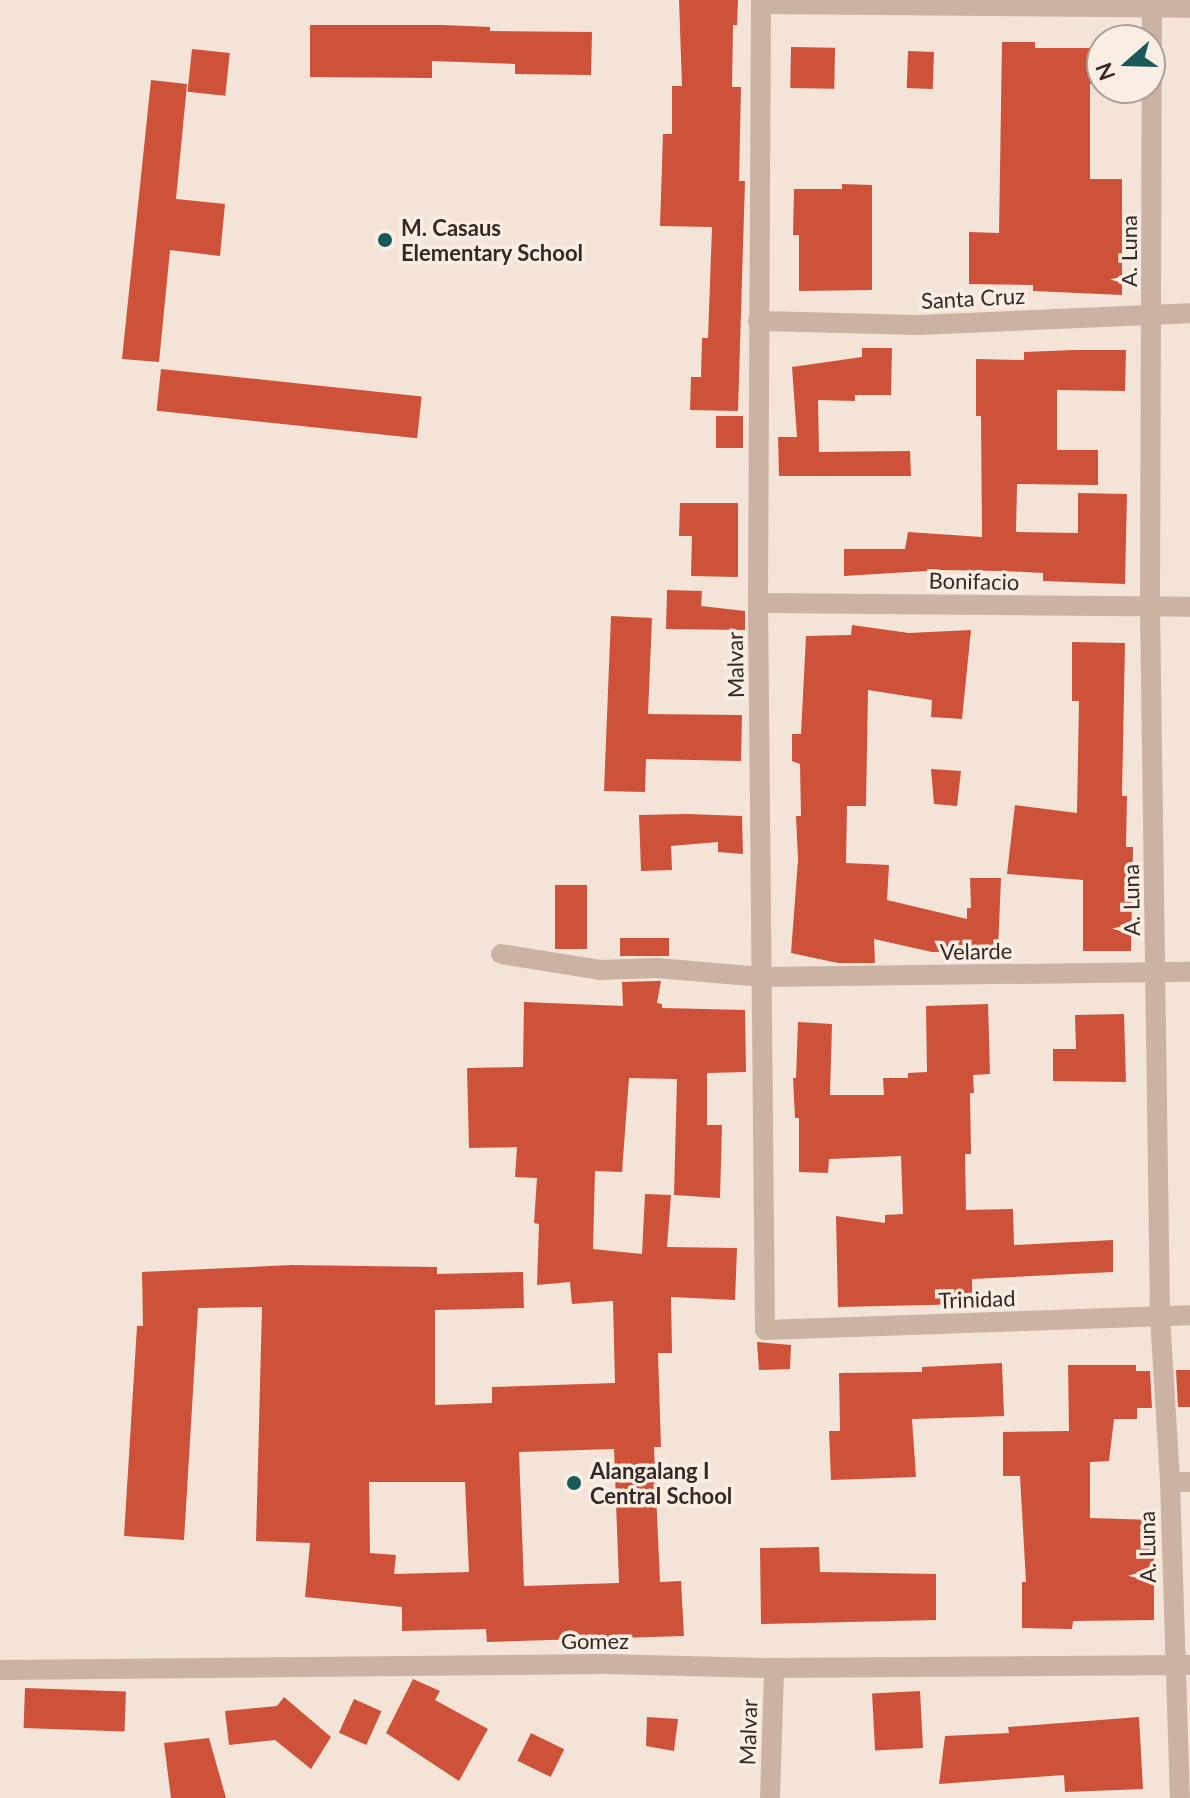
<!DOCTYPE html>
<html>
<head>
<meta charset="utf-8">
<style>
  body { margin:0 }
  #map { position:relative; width:1190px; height:1798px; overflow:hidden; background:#f3e4d7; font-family:Lato,sans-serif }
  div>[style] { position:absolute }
  .building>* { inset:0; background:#ce523a; transform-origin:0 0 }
  .minor>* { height:20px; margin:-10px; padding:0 10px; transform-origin:10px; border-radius:10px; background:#cbb2a3 }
  .dots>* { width:22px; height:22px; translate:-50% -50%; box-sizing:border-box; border:4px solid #faeee4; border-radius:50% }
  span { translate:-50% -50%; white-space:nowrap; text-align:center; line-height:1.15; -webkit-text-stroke:7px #faeee4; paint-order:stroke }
  .poi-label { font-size:22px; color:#352925; font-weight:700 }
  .left { translate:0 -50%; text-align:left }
  .street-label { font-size:22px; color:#352925 }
  .north { position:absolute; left:1086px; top:24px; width:80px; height:80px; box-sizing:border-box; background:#faeee4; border:2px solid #ab9f98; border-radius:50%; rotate:250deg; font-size:22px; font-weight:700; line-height:32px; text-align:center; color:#352925 }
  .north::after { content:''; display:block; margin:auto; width:28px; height:36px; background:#195958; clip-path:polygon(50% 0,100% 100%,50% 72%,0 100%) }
</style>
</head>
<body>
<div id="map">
  <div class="building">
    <i style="clip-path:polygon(679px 0,738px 0,737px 25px,733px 25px,732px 87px,741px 87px,739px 181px,745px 181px,738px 411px,690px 410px,691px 377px,701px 377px,702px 338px,708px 338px,712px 227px,660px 226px,663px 134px,672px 134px,672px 86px,682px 86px)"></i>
    <i style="clip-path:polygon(310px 25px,443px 25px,490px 27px,490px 31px,592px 32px,591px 75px,515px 74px,515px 64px,432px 61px,432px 78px,310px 77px)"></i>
    <i style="clip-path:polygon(1002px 42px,1035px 42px,1035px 48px,1102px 48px,1102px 84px,1090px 84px,1090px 179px,1122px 179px,1122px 295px,1033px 291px,1033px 285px,969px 284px,969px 232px,999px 233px)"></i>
    <i style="left:791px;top:47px;width:44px;height:41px;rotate:1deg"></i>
    <i style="left:192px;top:49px;width:38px;height:43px;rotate:6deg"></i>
    <i style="left:908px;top:51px;width:26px;height:37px;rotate:2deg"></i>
    <i style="clip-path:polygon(151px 80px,187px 84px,176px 199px,225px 204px,220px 256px,170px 250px,159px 362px,122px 359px)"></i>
    <i style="clip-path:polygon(842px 184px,872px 185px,872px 290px,799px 291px,799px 235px,793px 235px,794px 189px,842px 189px)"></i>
    <i style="clip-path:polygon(862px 348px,892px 348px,891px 395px,855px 395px,855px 401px,818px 400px,819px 452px,910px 451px,911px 476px,779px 476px,778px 437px,797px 437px,792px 367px,862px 357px)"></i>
    <i style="clip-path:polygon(1074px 350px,1126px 350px,1125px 391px,1057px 390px,1057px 450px,1098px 450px,1098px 485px,1017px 484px,1016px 532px,1078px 533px,1078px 493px,1127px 494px,1125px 584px,1043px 581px,1043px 573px,1004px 571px,942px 570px,844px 576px,844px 549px,905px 549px,908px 532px,982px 537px,981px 416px,976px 416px,976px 359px,1024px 360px,1024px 352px)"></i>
    <i style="left:161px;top:369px;width:262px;height:42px;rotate:6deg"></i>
    <i style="left:716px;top:416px;width:27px;height:32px"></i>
    <i style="clip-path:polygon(680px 503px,738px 503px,738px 577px,691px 576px,692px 536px,679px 536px)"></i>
    <i style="clip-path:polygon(667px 590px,702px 591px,701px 606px,745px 611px,745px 630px,666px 629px)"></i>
    <i style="clip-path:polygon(611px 616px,652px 618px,648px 714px,742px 715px,741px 761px,646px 759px,645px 792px,604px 791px)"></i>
    <i style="clip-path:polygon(852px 625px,909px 633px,971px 630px,962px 719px,931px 717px,932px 700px,868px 690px,866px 806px,847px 806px,846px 863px,889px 865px,887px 900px,967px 919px,967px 908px,971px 908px,970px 878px,1001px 878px,998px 949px,987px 949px,987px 953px,932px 952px,874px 939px,875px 963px,838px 963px,791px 953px,798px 860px,796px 816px,801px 816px,800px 764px,792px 761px,792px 734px,801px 734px,806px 636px,851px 635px)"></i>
    <i style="clip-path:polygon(1072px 642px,1125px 643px,1122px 796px,1127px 796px,1126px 847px,1133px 847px,1131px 951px,1083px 951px,1083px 880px,1007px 874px,1015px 805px,1077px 813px,1079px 701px,1072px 701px)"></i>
    <i style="clip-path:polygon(931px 769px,961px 771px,957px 806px,934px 804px)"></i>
    <i style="clip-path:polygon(688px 814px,742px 816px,743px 854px,718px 852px,718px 842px,671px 846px,672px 870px,641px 871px,639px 815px)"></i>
    <i style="left:555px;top:885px;width:32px;height:64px"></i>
    <i style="left:620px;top:938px;width:49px;height:18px"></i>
    <i style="clip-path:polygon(evenodd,657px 981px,661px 981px,657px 1003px,662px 1004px,662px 1008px,745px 1010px,746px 1072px,707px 1073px,707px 1125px,722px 1125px,720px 1198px,674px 1195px,677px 1079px,629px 1078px,622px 1172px,595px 1171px,593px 1249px,642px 1254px,645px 1194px,671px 1195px,667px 1247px,737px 1248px,735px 1300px,671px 1297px,672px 1353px,658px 1353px,661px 1447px,654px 1447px,660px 1582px,681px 1581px,684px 1636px,487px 1642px,486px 1629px,402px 1631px,402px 1607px,305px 1597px,310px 1543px,256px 1541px,262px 1307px,198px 1308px,184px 1540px,124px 1536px,137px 1326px,143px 1326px,142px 1272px,291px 1265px,437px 1267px,437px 1274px,523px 1272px,524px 1308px,435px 1310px,435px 1405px,492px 1403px,492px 1387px,615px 1383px,613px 1301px,572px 1304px,570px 1282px,537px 1285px,539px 1224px,534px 1223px,537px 1178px,515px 1177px,517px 1147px,469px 1148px,467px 1068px,523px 1067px,524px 1002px,623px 1006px,622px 982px,657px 981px,614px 1449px,619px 1583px,524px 1586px,519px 1452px,614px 1449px,657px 981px,369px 1482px,465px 1482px,469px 1572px,394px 1574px,396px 1555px,370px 1553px,369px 1482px)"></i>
    <i style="clip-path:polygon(988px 1004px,990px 1074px,973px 1075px,974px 1093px,970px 1093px,971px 1154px,965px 1154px,966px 1210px,1013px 1209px,1014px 1245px,1113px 1240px,1113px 1272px,972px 1279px,972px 1304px,838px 1307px,836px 1216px,885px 1223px,885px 1215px,903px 1214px,901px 1156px,829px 1159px,828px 1173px,799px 1172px,799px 1118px,795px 1118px,793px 1078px,796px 1078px,798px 1022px,832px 1024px,830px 1095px,884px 1095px,883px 1078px,908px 1078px,908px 1073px,927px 1072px,926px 1006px)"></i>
    <i style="clip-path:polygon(1124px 1014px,1126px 1082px,1053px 1081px,1053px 1049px,1076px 1049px,1075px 1015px)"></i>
    <i style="clip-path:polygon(757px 1342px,791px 1345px,790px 1369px,759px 1370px)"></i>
    <i style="clip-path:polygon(1002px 1363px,1004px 1416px,912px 1419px,916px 1477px,831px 1480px,829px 1431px,840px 1431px,839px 1373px,922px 1372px,922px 1367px)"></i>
    <i style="clip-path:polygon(1068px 1365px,1136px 1365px,1136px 1371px,1150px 1371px,1152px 1408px,1137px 1408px,1137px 1419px,1114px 1419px,1109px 1461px,1090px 1462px,1090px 1518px,1154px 1520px,1154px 1620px,1073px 1621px,1072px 1629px,1022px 1628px,1022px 1582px,1026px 1582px,1020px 1476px,1003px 1476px,1003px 1432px,1069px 1431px)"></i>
    <i style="clip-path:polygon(1176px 1370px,1190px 1370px,1190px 1407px,1178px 1407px)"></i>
    <i style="clip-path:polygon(819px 1547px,820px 1572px,936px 1574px,936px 1620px,761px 1624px,760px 1548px)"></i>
    <i style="clip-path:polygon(413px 1679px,440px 1691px,435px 1700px,488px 1729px,459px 1781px,386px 1733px)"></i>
    <i style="left:25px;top:1688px;width:101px;height:40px;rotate:2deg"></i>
    <i style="left:920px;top:1691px;width:57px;height:48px;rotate:87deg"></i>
    <i style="clip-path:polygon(284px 1697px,331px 1737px,311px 1769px,275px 1740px,229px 1745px,225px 1711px,277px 1706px)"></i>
    <i style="left:354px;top:1699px;width:30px;height:37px;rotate:24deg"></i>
    <i style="clip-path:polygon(647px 1717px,678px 1719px,674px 1751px,646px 1746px)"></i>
    <i style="clip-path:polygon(1139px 1717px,1143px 1789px,1065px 1792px,1064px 1775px,939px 1784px,945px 1736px,1009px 1733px,1008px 1727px)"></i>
    <i style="left:531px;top:1733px;width:37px;height:31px;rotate:26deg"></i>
    <i style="clip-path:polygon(209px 1738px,226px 1798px,171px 1798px,164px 1743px)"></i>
  </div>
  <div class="minor">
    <i style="left:761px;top:0;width:603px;rotate:90.29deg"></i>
    <i style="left:758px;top:603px;width:727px;rotate:89.45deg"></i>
    <i style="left:765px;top:1330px;width:425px;rotate:-2deg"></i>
    <i style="left:1152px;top:0;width:608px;rotate:90.19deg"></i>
    <i style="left:1150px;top:608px;width:709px;rotate:89.19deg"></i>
    <i style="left:1160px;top:1317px;width:165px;rotate:86.5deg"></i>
    <i style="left:1170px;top:1482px;width:316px;rotate:88.2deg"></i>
    <i style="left:762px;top:4px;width:428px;rotate:0.5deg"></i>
    <i style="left:758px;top:321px;width:161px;rotate:1.4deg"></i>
    <i style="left:919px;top:325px;width:271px;rotate:-2.5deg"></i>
    <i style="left:758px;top:603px;width:432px;rotate:0.5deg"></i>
    <i style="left:501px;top:954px;width:100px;rotate:9.2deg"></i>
    <i style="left:600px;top:970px;width:57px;rotate:-2deg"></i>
    <i style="left:657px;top:968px;width:105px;rotate:4.9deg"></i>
    <i style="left:762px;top:977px;width:428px;rotate:-0.7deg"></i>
    <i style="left:1170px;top:1482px;width:20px"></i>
    <i style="left:0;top:1670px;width:605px;rotate:-0.57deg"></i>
    <i style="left:605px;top:1664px;width:169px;rotate:1.4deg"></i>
    <i style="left:774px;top:1668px;width:416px;rotate:-0.4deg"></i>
    <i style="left:770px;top:1798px;width:130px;rotate:-88.2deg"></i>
  </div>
  <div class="dots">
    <i style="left:385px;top:240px;background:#195958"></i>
    <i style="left:574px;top:1483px;background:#195958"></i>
  </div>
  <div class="poi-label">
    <span class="left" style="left:401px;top:240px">M. Casaus<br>Elementary School</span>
    <span class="left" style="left:590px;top:1483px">Alangalang I<br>Central School</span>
  </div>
  <div class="street-label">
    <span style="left:1129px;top:251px;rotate:-90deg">A. Luna</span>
    <span style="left:973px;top:298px;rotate:-3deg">Santa Cruz</span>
    <span style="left:974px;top:581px;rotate:1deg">Bonifacio</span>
    <span style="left:735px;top:665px;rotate:-91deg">Malvar</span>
    <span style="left:1131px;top:900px;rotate:-91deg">A. Luna</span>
    <span style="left:976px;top:951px;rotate:-1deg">Velarde</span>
    <span style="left:977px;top:1299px;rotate:-2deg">Trinidad</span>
    <span style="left:1147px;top:1547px;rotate:-91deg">A. Luna</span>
    <span style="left:595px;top:1641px">Gomez</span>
    <span style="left:748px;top:1732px;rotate:-88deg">Malvar</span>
  </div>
  <div class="north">N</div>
</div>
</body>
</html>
